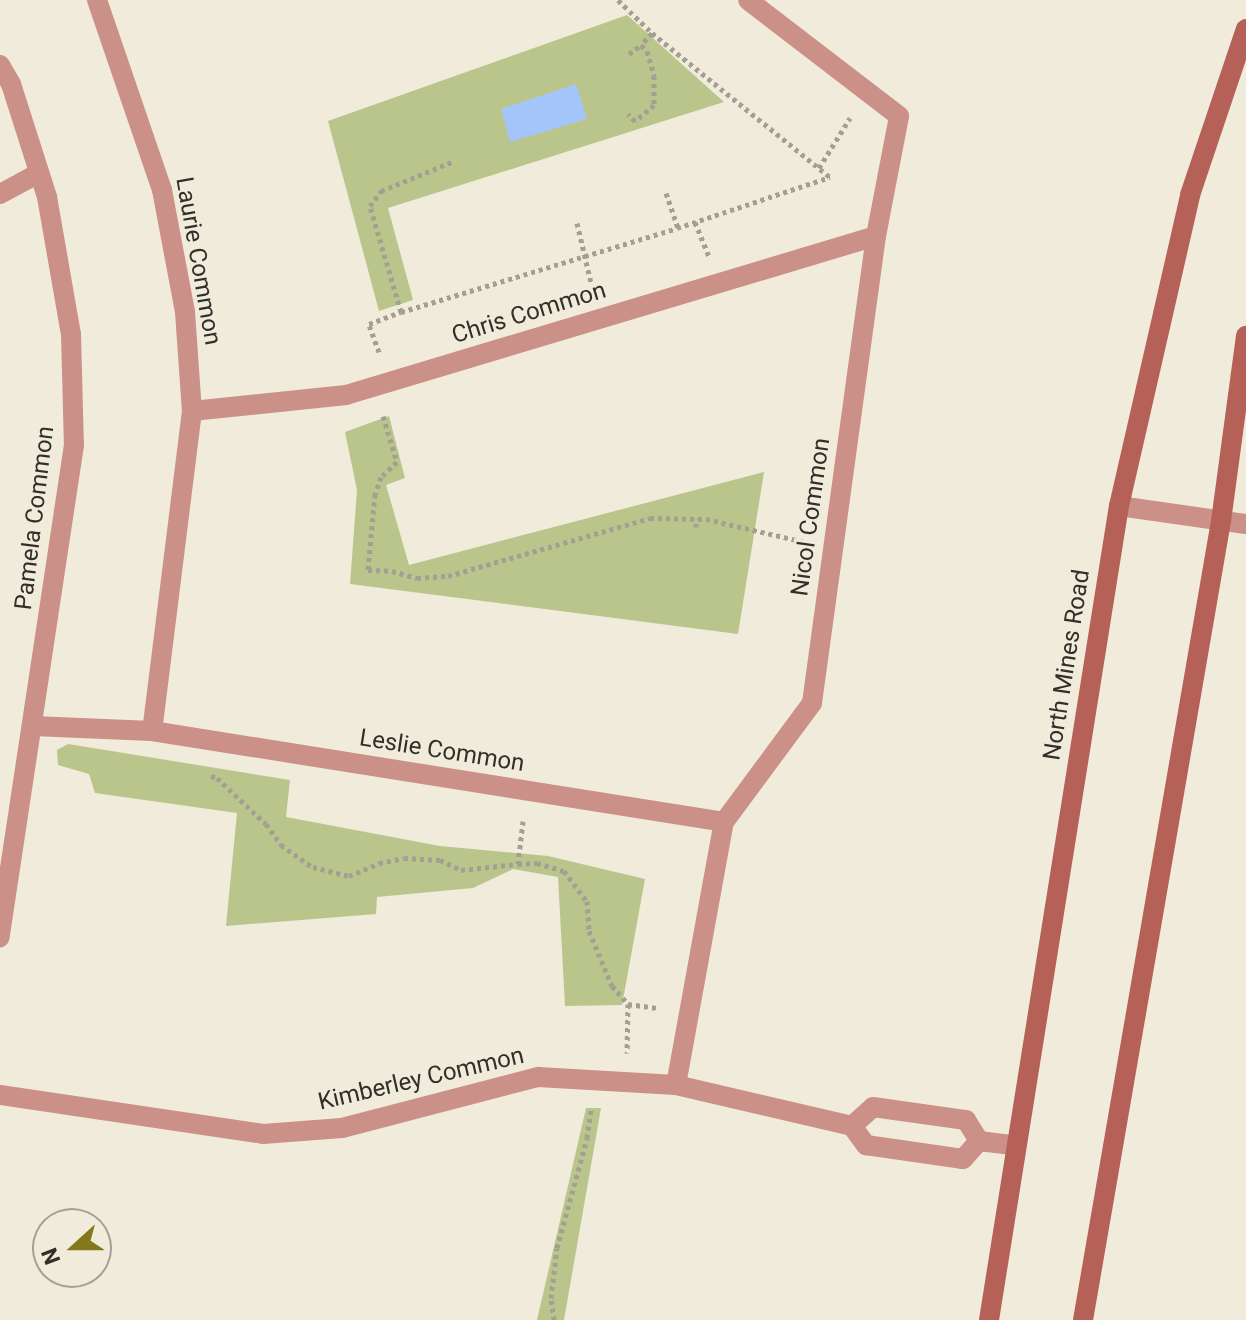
<!DOCTYPE html>
<style>
body{margin:0}
#map{position:relative;width:1246px;height:1320px;overflow:hidden;background:#f0ebdb;font-family:Roboto,sans-serif}
div>[style]{position:absolute}
.green>*{inset:0;background:#bac58b}
.water>*{inset:0;background:#a4c5fa}
.path>*{height:5px;margin-top:-2.5px;transform-origin:0;background:repeating-linear-gradient(90deg,#a39f93 0 4px,transparent 0 8px)}
.service>*{height:20px;margin:-10px;padding:0 10px;transform-origin:10px;border-radius:10px;background:#cb9088}
.minor>*{height:20px;margin:-10px;padding:0 10px;transform-origin:10px;border-radius:10px;background:#cb9088}
.secondary>*{height:20px;margin:-10px;padding:0 10px;transform-origin:10px;border-radius:10px;background:#b66157}
span{translate:-50% -50%;white-space:nowrap;text-align:center;line-height:1.15;-webkit-text-stroke:6px #f0ebdb;paint-order:stroke}
.street-label{font-size:24px;color:#312f29}
.north{position:absolute;left:32px;top:1208px;width:80px;height:80px;box-sizing:border-box;background:#f0ebdb;border:2px solid #a4a094;border-radius:50%;rotate:249deg;font-size:22px;font-weight:700;line-height:32px;text-align:center;color:#312f29}
.north::after{content:'';display:block;margin:auto;width:28px;height:36px;background:#84781c;clip-path:polygon(50% 0,100% 100%,50% 72%,0 100%)}
</style>
<div id="map">
<div class="green">
<i style="clip-path:polygon(627px 15px,724px 102px,388px 208px,413px 300px,379px 311px,328px 121px)"></i>
<i style="clip-path:polygon(389px 416px,405px 478px,386px 485px,409px 565px,764px 472px,738px 634px,350px 584px,357px 490px,345px 432px)"></i>
<i style="clip-path:polygon(68px 744px,290px 780px,286px 817px,440px 846px,548px 856px,645px 879px,622px 1005px,565px 1006px,558px 877px,513px 869px,473px 888px,377px 897px,376px 914px,226px 926px,237px 813px,95px 793px,89px 774px,58px 765px,57px 750px)"></i>
<i style="clip-path:polygon(586px 1108px,601px 1108px,564px 1320px,537px 1320px)"></i>
</div>
<div class="water">
<i style="clip-path:polygon(576px 84px,587px 119px,510px 142px,501px 109px)"></i>
</div>
<div class="path">
<i style="left:618px;top:0;width:47px;rotate:44.1deg"></i>
<i style="left:652px;top:33px;width:16px;rotate:133deg"></i>
<i style="left:641px;top:45px;width:8px;rotate:45deg"></i>
<i style="left:647px;top:51px;width:26px;rotate:74deg"></i>
<i style="left:654px;top:76px;width:29px;rotate:90deg"></i>
<i style="left:654px;top:105px;width:25px;rotate:140deg"></i>
<i style="left:635px;top:121px;width:10px;rotate:-135deg"></i>
<i style="left:652px;top:33px;width:229px;rotate:39deg"></i>
<i style="left:629px;top:54px;width:15px;rotate:-37deg"></i>
<i style="left:819px;top:168px;width:59px;rotate:-58.2deg"></i>
<i style="left:666px;top:193px;width:37px;rotate:71deg"></i>
<i style="left:695px;top:222px;width:37px;rotate:68deg"></i>
<i style="left:577px;top:223px;width:70px;rotate:76.8deg"></i>
<i style="left:401px;top:312px;width:288px;rotate:-16.9deg"></i>
<i style="left:677px;top:228px;width:161px;rotate:-18.4deg"></i>
<i style="left:379px;top:352px;width:30px;rotate:-110deg"></i>
<i style="left:369px;top:324px;width:34px;rotate:-21deg"></i>
<i style="left:401px;top:312px;width:110px;rotate:-106.3deg"></i>
<i style="left:370px;top:206px;width:19px;rotate:-54deg"></i>
<i style="left:381px;top:191px;width:79px;rotate:-22.3deg"></i>
<i style="left:383px;top:416px;width:48px;rotate:73.1deg"></i>
<i style="left:397px;top:462px;width:22px;rotate:137deg"></i>
<i style="left:381px;top:477px;width:18px;rotate:109deg"></i>
<i style="left:375px;top:494px;width:76px;rotate:95.3deg"></i>
<i style="left:368px;top:570px;width:24px;rotate:2deg"></i>
<i style="left:392px;top:571px;width:26px;rotate:16deg"></i>
<i style="left:417px;top:578px;width:31px;rotate:-4deg"></i>
<i style="left:448px;top:576px;width:210px;rotate:-16deg"></i>
<i style="left:650px;top:518px;width:56px;rotate:1deg"></i>
<i style="left:706px;top:519px;width:102px;rotate:13.1deg"></i>
<i style="left:696px;top:527px;width:8px;rotate:-90deg"></i>
<i style="left:211px;top:776px;width:6px;rotate:18deg"></i>
<i style="left:217px;top:778px;width:67px;rotate:43.2deg"></i>
<i style="left:266px;top:824px;width:26px;rotate:54deg"></i>
<i style="left:281px;top:845px;width:39px;rotate:35deg"></i>
<i style="left:313px;top:867px;width:37px;rotate:14deg"></i>
<i style="left:349px;top:876px;width:33px;rotate:-23deg"></i>
<i style="left:379px;top:863px;width:25px;rotate:-11deg"></i>
<i style="left:404px;top:858px;width:36px;rotate:3deg"></i>
<i style="left:440px;top:860px;width:23px;rotate:25deg"></i>
<i style="left:461px;top:870px;width:57px;rotate:-6deg"></i>
<i style="left:523px;top:821px;width:43px;rotate:96.6deg"></i>
<i style="left:518px;top:864px;width:19px;rotate:-3deg"></i>
<i style="left:537px;top:863px;width:28px;rotate:17deg"></i>
<i style="left:564px;top:871px;width:38px;rotate:53deg"></i>
<i style="left:587px;top:901px;width:30px;rotate:86deg"></i>
<i style="left:589px;top:931px;width:60px;rotate:67.3deg"></i>
<i style="left:612px;top:986px;width:24px;rotate:48deg"></i>
<i style="left:628px;top:1004px;width:49px;rotate:91.2deg"></i>
<i style="left:628px;top:1004px;width:29px;rotate:8deg"></i>
<i style="left:554px;top:1320px;width:22px;rotate:-98deg"></i>
<i style="left:551px;top:1298px;width:50px;rotate:-83.2deg"></i>
<i style="left:557px;top:1248px;width:114px;rotate:-74.7deg"></i>
<i style="left:587px;top:1138px;width:29px;rotate:-82deg"></i>
</div>
<div class="service">
<i style="left:0;top:194px;width:44px;rotate:-28.3deg"></i>
</div>
<div class="minor">
<i style="left:97px;top:0;width:201px;rotate:71.1deg"></i>
<i style="left:162px;top:190px;width:124px;rotate:79.3deg"></i>
<i style="left:185px;top:312px;width:99px;rotate:86deg"></i>
<i style="left:192px;top:411px;width:322px;rotate:97.1deg"></i>
<i style="left:0;top:65px;width:22px;rotate:60deg"></i>
<i style="left:11px;top:84px;width:119px;rotate:72.3deg"></i>
<i style="left:47px;top:197px;width:139px;rotate:80.1deg"></i>
<i style="left:71px;top:334px;width:111px;rotate:88.5deg"></i>
<i style="left:74px;top:445px;width:498px;rotate:98.6deg"></i>
<i style="left:192px;top:411px;width:155px;rotate:-5.9deg"></i>
<i style="left:346px;top:395px;width:553px;rotate:-16.7deg"></i>
<i style="left:1119px;top:506px;width:128px;rotate:8.1deg"></i>
<i style="left:33px;top:726px;width:119px;rotate:2.4deg"></i>
<i style="left:152px;top:731px;width:579px;rotate:9.04deg"></i>
<i style="left:676px;top:1085px;width:267px;rotate:-79.7deg"></i>
<i style="left:724px;top:822px;width:148px;rotate:-53.5deg"></i>
<i style="left:812px;top:703px;width:471px;rotate:-82.2deg"></i>
<i style="left:876px;top:236px;width:122px;rotate:-79.1deg"></i>
<i style="left:899px;top:116px;width:190px;rotate:-142.5deg"></i>
<i style="left:0;top:1095px;width:266px;rotate:8.4deg"></i>
<i style="left:263px;top:1134px;width:79px;rotate:-4.3deg"></i>
<i style="left:342px;top:1128px;width:203px;rotate:-14.6deg"></i>
<i style="left:538px;top:1077px;width:138px;rotate:3.3deg"></i>
<i style="left:676px;top:1085px;width:181px;rotate:13.1deg"></i>
<i style="left:852px;top:1126px;width:24px;rotate:54deg"></i>
<i style="left:866px;top:1145px;width:98px;rotate:8.2deg"></i>
<i style="left:963px;top:1159px;width:24px;rotate:-48deg"></i>
<i style="left:852px;top:1126px;width:28px;rotate:-42deg"></i>
<i style="left:873px;top:1107px;width:94px;rotate:8deg"></i>
<i style="left:966px;top:1120px;width:25px;rotate:58deg"></i>
<i style="left:979px;top:1141px;width:38px;rotate:7deg"></i>
</div>
<div class="secondary">
<i style="left:989px;top:1320px;width:824px;rotate:-80.93deg"></i>
<i style="left:1119px;top:506px;width:319px;rotate:-77.1deg"></i>
<i style="left:1190px;top:195px;width:175px;rotate:-71.4deg"></i>
<i style="left:1083px;top:1320px;width:811px;rotate:-80.2deg"></i>
<i style="left:1221px;top:521px;width:187px;rotate:-82.3deg"></i>
</div>
<div class="street-label">
<span style="left:198px;top:261px;rotate:80deg">Laurie Common</span>
<span style="left:529px;top:313px;rotate:-17deg">Chris Common</span>
<span style="left:811px;top:517px;rotate:-82deg">Nicol Common</span>
<span style="left:35px;top:518px;rotate:-83deg">Pamela Common</span>
<span style="left:1067px;top:665px;rotate:-81deg">North Mines Road</span>
<span style="left:442px;top:751px;rotate:9deg">Leslie Common</span>
<span style="left:421px;top:1079px;rotate:-13deg">Kimberley Common</span>
</div>
<div class="north">N</div>
</div>
